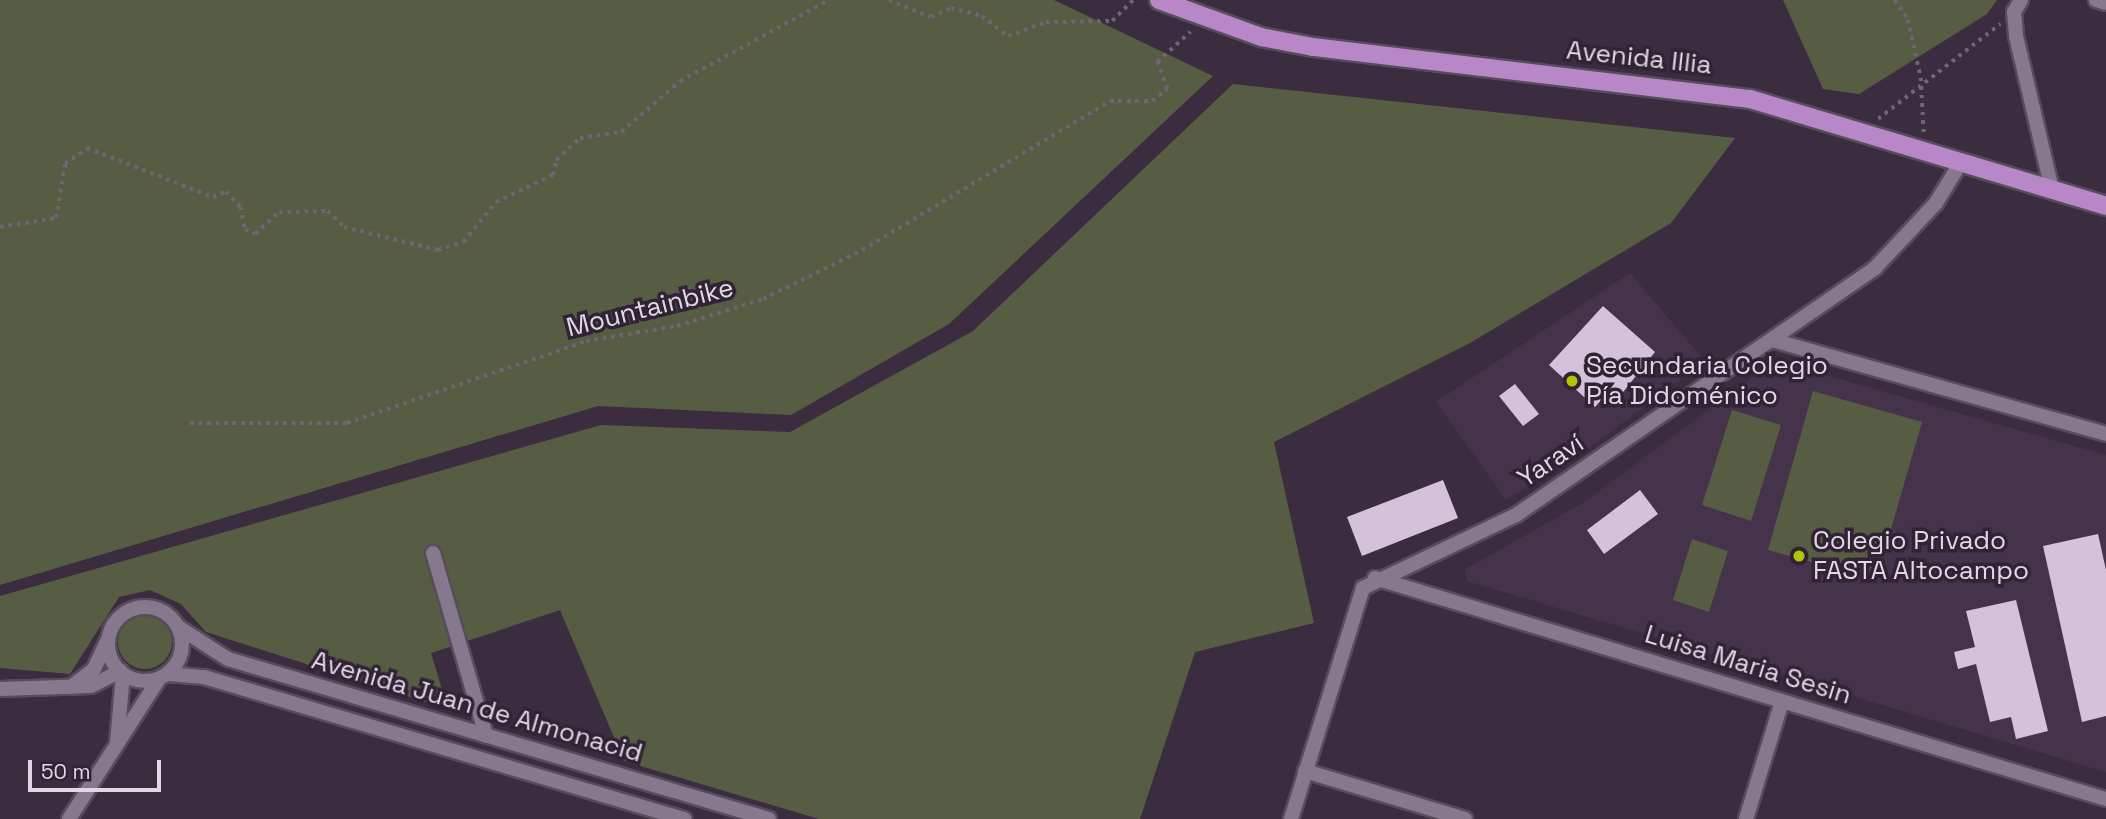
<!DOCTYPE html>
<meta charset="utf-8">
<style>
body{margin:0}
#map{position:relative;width:2106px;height:819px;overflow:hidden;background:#3b2d3f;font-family:"Space Grotesk",sans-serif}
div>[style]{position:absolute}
.built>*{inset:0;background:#45334b}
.green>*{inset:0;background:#575d43}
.round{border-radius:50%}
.building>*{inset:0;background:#d4c2da}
.path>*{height:3.5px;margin-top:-1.75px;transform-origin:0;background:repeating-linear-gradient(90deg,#716474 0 3.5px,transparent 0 8.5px)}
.roads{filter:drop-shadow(2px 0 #574c5b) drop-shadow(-2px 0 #574c5b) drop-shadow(0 2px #574c5b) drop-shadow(0 -2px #574c5b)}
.minor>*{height:14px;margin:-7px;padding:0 7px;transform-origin:7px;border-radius:7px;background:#88788d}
.minor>.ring{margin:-7px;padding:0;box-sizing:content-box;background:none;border:14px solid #88788d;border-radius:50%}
.tertiary>*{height:14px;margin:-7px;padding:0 7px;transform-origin:7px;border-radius:7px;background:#88788d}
.primary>*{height:18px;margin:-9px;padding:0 9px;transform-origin:9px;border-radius:9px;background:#b887c8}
.dots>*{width:19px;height:19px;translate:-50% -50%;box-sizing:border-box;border:4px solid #312335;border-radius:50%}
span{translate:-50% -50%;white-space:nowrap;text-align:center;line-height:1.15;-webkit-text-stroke:7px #312335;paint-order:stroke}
.street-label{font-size:26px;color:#e1d8e4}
.poi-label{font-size:26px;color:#e1d8e4}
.left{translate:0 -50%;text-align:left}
.scale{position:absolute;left:28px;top:760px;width:133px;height:32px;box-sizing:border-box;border:4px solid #e1d8e4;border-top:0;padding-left:9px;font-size:21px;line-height:24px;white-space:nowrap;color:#e1d8e4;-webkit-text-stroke:5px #312335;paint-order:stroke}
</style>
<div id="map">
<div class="built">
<i style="clip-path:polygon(1630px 273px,1705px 361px,1581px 454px,1506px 500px,1436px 402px)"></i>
<i style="clip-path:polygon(1788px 364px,2106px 455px,2106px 772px,1467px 581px,1465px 569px,1583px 503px,1768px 366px)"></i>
</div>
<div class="green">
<i style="clip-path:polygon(0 0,1054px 0,1213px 76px,949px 324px,791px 415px,598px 406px,0 585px)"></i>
<i style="clip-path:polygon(1783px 0,1997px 0,1987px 14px,1859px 94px,1823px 89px)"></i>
<i style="clip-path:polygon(1233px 84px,1735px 138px,1671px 223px,1470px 343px,1274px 442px,1314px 623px,1195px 652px,1140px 819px,819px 819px,624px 761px,560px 610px,431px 653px,448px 709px,206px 632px,181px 604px,150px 590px,119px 597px,70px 674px,0 668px,0 596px,601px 425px,790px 432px,973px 331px)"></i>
<i style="clip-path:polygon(1813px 391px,1922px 422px,1876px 581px,1768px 550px)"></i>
<i style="clip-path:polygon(1732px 410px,1781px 425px,1751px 521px,1702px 505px)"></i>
<i style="clip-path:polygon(1692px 539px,1728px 551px,1709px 612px,1673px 600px)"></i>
<i class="round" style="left:118px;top:615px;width:54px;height:54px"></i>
</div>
<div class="building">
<i style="clip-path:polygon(1603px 306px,1655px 352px,1612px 406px,1603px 398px,1595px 407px,1549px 365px)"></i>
<i style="clip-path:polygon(1515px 384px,1539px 414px,1523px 426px,1499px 396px)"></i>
<i style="clip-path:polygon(1443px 480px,1458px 518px,1362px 556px,1347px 517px)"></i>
<i style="clip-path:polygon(1640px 490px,1658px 514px,1604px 554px,1587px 530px)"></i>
<i style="clip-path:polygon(2098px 534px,2106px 570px,2106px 716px,2082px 722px,2043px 546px)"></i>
<i style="clip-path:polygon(2016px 600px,2048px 731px,2016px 739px,2011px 717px,1990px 722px,1976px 664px,1958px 669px,1954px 652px,1975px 647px,1966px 611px)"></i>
</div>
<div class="path">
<i style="left:889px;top:0;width:45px;rotate:22deg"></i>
<i style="left:931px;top:17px;width:22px;rotate:-24deg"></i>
<i style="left:951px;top:8px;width:32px;rotate:14deg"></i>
<i style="left:982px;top:16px;width:33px;rotate:38deg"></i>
<i style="left:1008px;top:36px;width:40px;rotate:-20.2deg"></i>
<i style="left:1046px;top:22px;width:66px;rotate:-0.9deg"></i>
<i style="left:1112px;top:21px;width:30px;rotate:-45deg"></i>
<i style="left:1895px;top:0;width:24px;rotate:57deg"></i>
<i style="left:1908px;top:20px;width:59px;rotate:77.4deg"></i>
<i style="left:1921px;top:78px;width:57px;rotate:87deg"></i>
<i style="left:1878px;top:119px;width:155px;rotate:-37.9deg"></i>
<i style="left:0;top:227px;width:57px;rotate:-9.1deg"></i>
<i style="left:56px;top:218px;width:55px;rotate:-80.5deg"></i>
<i style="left:65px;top:164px;width:27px;rotate:-36deg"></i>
<i style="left:87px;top:148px;width:135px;rotate:21.3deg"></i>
<i style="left:213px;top:197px;width:14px;rotate:-21deg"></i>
<i style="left:226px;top:192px;width:21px;rotate:45deg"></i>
<i style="left:241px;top:207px;width:22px;rotate:80deg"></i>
<i style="left:245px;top:229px;width:11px;rotate:27deg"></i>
<i style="left:255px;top:234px;width:33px;rotate:-43deg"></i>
<i style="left:279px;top:212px;width:49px;rotate:-1.2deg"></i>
<i style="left:328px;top:211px;width:23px;rotate:45deg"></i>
<i style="left:344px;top:227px;width:97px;rotate:13.7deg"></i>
<i style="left:438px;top:250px;width:26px;rotate:-18deg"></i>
<i style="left:463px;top:242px;width:52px;rotate:-50.5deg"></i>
<i style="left:496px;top:202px;width:63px;rotate:-25.3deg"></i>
<i style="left:553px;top:175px;width:15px;rotate:-79deg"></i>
<i style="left:556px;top:160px;width:33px;rotate:-43deg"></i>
<i style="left:580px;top:138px;width:41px;rotate:-8.3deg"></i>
<i style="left:621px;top:132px;width:78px;rotate:-40.8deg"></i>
<i style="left:680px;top:81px;width:170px;rotate:-28.5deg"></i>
<i style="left:190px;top:423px;width:157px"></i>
<i style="left:347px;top:423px;width:253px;rotate:-18.9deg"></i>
<i style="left:586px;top:341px;width:92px;rotate:-9.4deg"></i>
<i style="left:677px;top:326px;width:90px;rotate:-17.4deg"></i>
<i style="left:763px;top:299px;width:110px;rotate:-26.3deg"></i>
<i style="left:862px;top:250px;width:289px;rotate:-31deg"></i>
<i style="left:1110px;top:101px;width:42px"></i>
<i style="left:1152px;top:101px;width:19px;rotate:-39deg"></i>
<i style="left:1167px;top:89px;width:29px;rotate:-110deg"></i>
<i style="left:1157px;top:62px;width:45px;rotate:-42.3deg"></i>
</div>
<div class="roads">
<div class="minor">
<i style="left:2021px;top:0;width:14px;rotate:120deg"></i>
<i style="left:2014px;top:12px;width:24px;rotate:85deg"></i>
<i style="left:2016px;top:36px;width:157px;rotate:76.8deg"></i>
<i style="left:2096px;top:0;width:10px;rotate:17deg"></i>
<i style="left:1772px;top:340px;width:347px;rotate:15.7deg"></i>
<i style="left:433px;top:553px;width:190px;rotate:73.8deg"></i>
<i style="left:1375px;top:578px;width:764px;rotate:16.82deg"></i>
<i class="ring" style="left:108px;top:607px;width:60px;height:60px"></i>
<i style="left:71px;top:687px;width:29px;rotate:-38deg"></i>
<i style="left:94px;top:669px;width:31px;rotate:-65deg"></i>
<i style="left:0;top:689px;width:91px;rotate:-1.9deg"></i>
<i style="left:91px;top:686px;width:33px;rotate:-27deg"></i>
<i style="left:117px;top:743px;width:68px;rotate:-85deg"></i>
<i style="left:1305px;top:771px;width:167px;rotate:16.7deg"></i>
<i style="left:69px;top:819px;width:166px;rotate:-57.3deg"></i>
<i style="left:1291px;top:819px;width:242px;rotate:-72.7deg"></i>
<i style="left:1363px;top:588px;width:170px;rotate:-25.5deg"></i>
<i style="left:1516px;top:515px;width:436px;rotate:-34.5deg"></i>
<i style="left:1875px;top:268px;width:89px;rotate:-46.8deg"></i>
<i style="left:1936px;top:203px;width:48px;rotate:-58.6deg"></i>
<i style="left:1746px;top:819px;width:123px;rotate:-73deg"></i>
</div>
<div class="tertiary">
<i style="left:178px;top:627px;width:59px;rotate:32.6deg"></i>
<i style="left:228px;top:659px;width:564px;rotate:16.48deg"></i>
<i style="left:168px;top:674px;width:36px;rotate:5deg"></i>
<i style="left:204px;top:677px;width:501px;rotate:16.48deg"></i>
</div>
<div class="primary">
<i style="left:1159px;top:0;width:109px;rotate:19.9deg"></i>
<i style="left:1261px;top:37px;width:53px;rotate:10.9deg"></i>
<i style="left:1313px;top:47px;width:440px;rotate:6.8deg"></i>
<i style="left:1750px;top:99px;width:372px;rotate:16.7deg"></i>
</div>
</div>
<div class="dots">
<i style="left:1572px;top:381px;background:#afc506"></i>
<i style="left:1799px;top:556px;background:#afc506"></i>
</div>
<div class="street-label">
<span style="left:1639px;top:58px;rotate:6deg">Avenida Illia</span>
<span style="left:650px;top:308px;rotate:-14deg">Mountainbike</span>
<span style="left:1551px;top:461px;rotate:-34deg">Yaraví</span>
<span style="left:1748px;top:665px;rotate:17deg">Luisa Maria Sesin</span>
<span style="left:477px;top:707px;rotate:16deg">Avenida Juan de Almonacid</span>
</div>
<div class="poi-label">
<span class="left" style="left:1586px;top:381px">Secundaria Colegio<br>Pía Didoménico</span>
<span class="left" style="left:1813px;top:556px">Colegio Privado<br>FASTA Altocampo</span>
</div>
<div class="scale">50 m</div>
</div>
